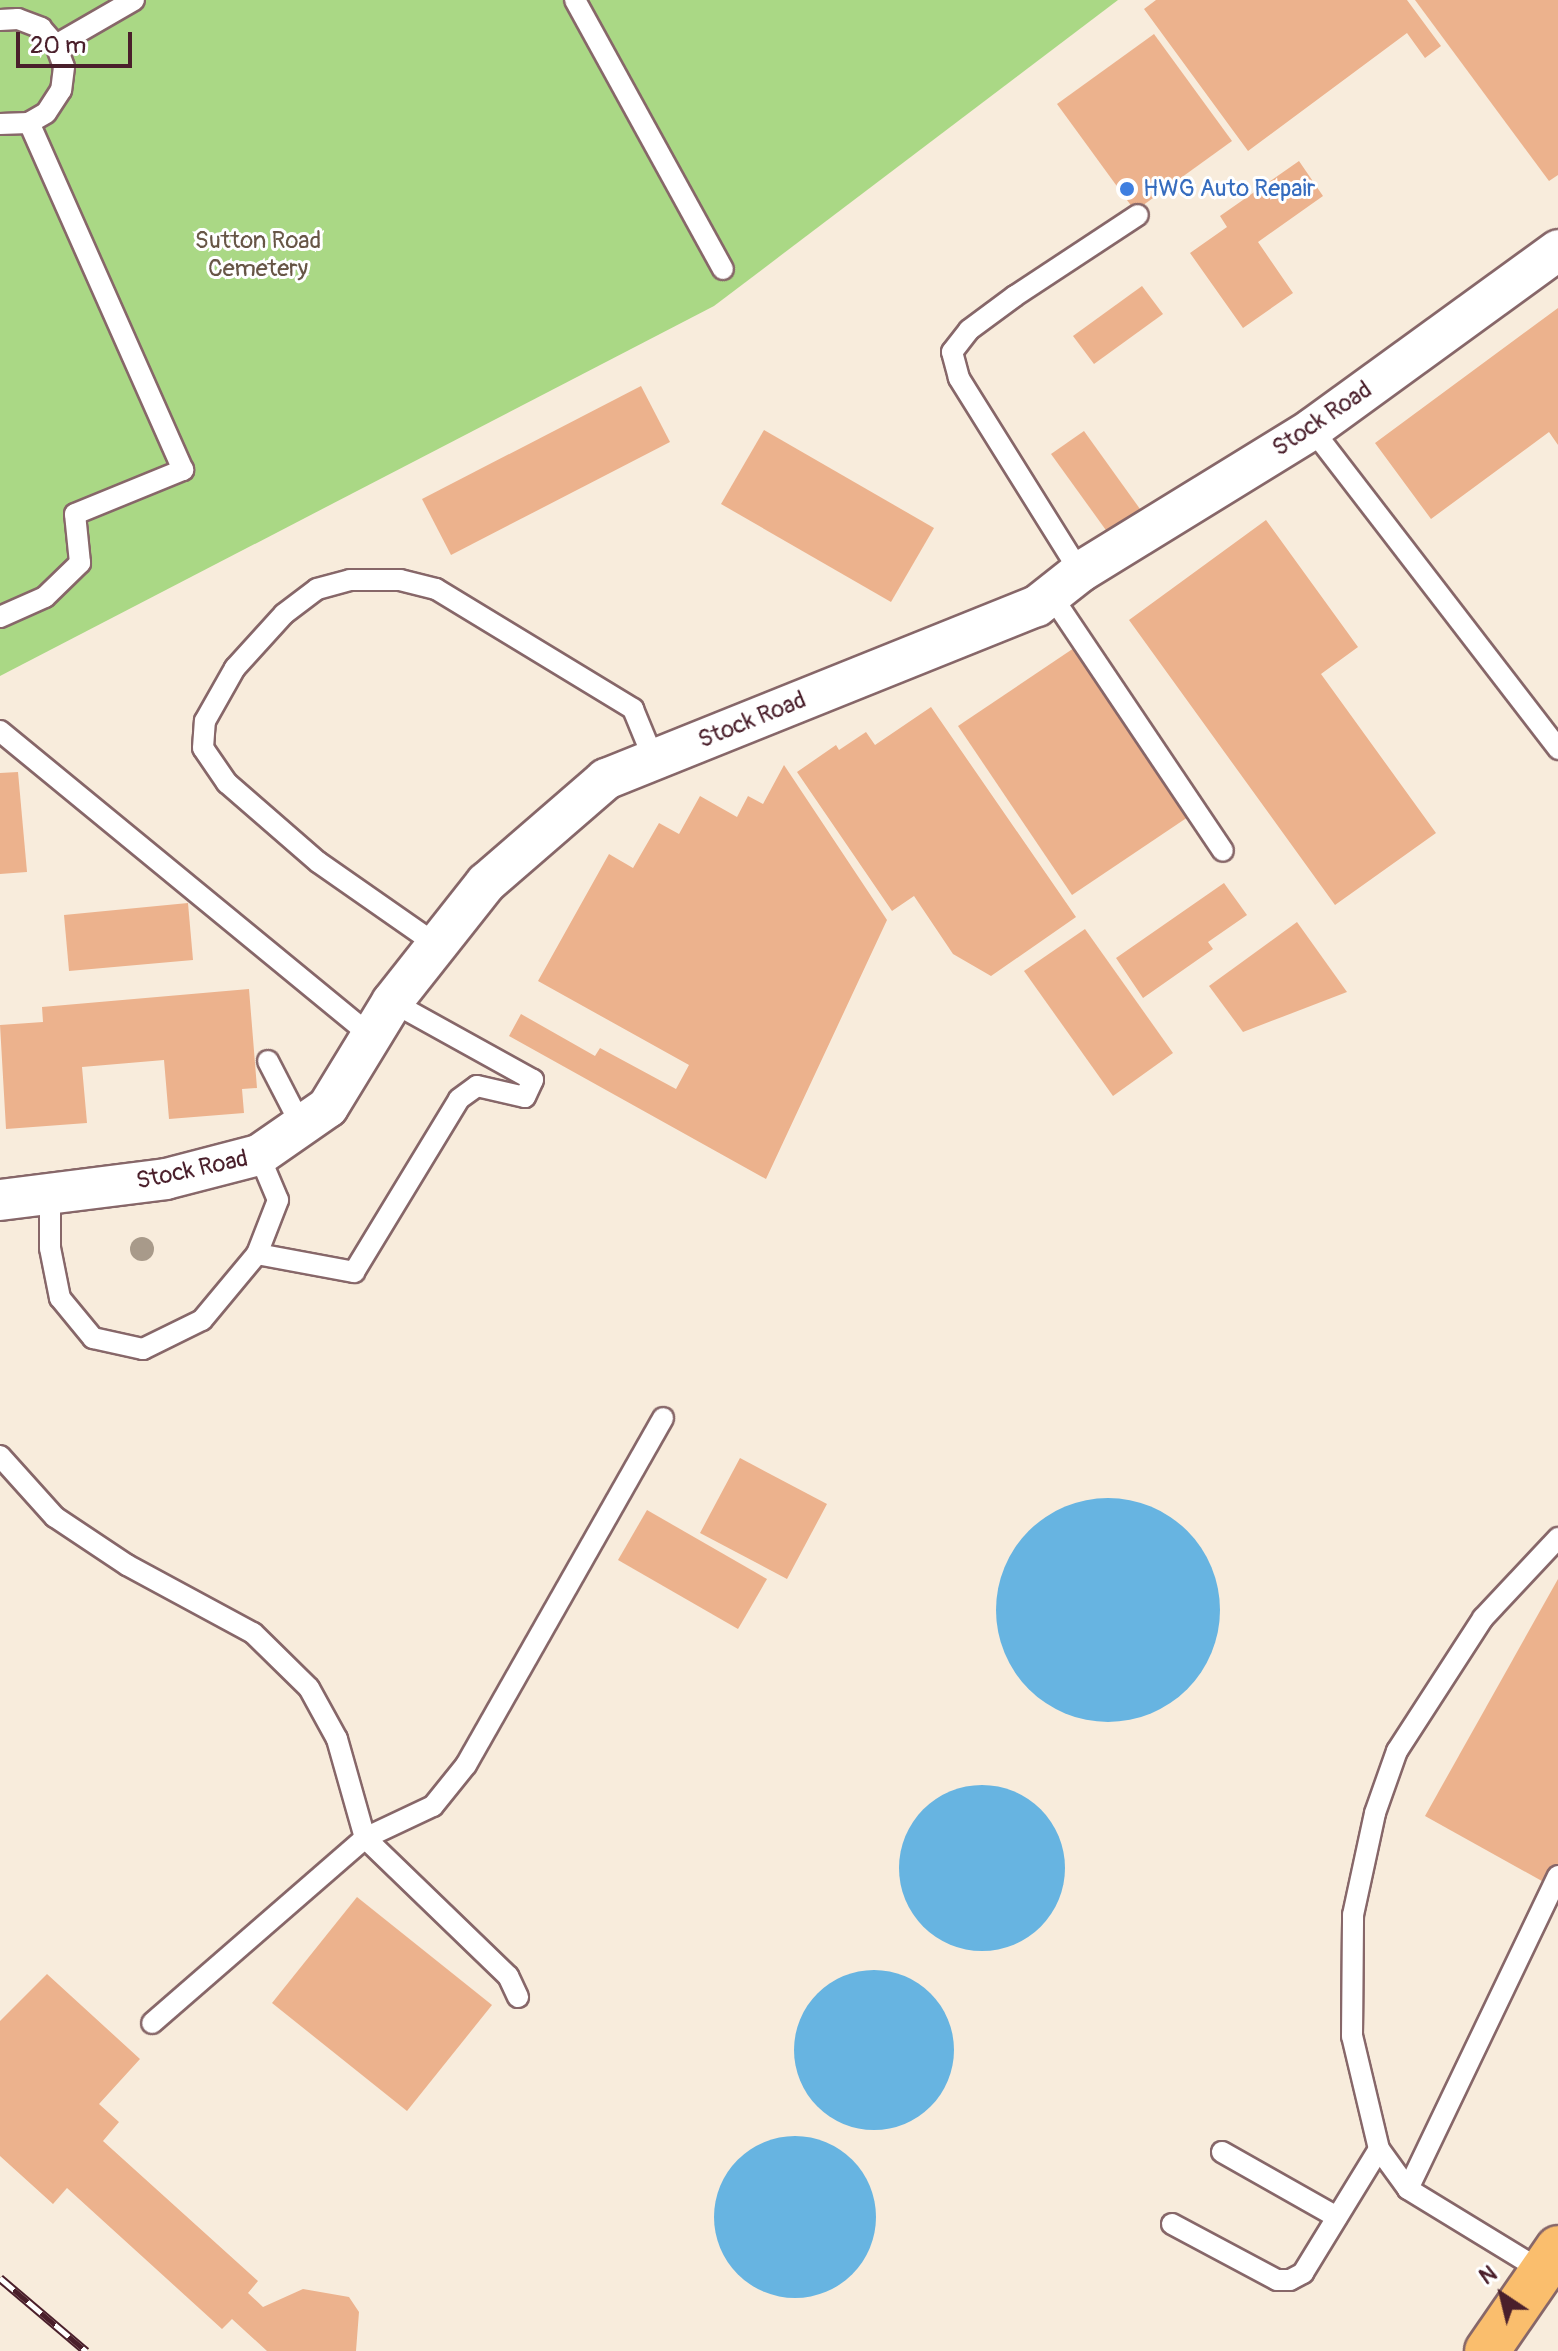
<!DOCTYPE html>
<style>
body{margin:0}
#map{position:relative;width:1558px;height:2351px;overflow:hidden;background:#f8ecdc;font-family:Pangolin,sans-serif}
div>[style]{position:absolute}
.green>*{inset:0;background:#aad885}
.water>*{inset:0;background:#67b4e1}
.round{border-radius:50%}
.building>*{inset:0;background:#ecb28d}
.roads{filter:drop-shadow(2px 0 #876769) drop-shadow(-2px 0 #876769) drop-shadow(0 2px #876769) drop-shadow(0 -2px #876769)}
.lane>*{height:20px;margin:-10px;padding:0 10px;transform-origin:10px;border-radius:10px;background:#fff}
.street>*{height:40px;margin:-20px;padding:0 20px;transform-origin:20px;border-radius:20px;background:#fff}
.primary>*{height:44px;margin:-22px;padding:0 22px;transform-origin:22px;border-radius:22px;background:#fabe6d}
.rail>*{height:9px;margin-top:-4.5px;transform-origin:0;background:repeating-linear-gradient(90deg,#fff 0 18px,#4a1f2b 0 36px);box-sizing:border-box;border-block:2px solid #4a1f2b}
.trees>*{width:24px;height:24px;margin:-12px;border-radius:50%;background:#a89a8a}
.dots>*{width:22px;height:22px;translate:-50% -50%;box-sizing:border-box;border:4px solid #fff;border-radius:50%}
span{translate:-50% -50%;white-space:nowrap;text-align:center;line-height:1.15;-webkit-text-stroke:6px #fff;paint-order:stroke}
.shop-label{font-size:24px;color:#366cbe}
.left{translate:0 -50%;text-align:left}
.park-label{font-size:24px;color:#675646}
.street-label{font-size:24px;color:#4a1f2b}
.north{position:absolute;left:1462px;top:2255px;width:80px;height:80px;-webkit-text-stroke:6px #fff;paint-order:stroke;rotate:325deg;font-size:22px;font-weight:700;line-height:32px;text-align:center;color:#4a1f2b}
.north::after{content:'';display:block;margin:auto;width:28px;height:36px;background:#4a1f2b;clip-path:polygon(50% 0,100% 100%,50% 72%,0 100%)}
.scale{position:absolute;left:16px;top:32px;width:116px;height:36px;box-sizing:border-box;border:4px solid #4a1f2b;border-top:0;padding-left:10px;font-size:24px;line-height:28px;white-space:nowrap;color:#4a1f2b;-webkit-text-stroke:6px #fff;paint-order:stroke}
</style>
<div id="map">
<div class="green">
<i style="clip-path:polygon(0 0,1118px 0,714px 306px,0 676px)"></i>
</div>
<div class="water">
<i class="round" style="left:996px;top:1498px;width:224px;height:224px"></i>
<i class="round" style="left:899px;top:1785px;width:166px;height:166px"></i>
<i class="round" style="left:794px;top:1970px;width:160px;height:160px"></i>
<i class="round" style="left:714px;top:2136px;width:162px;height:162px"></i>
</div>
<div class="building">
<i style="clip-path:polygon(1156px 0,1407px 0,1441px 46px,1425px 58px,1407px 33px,1248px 151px,1144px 9px)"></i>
<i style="clip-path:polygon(1415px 0,1558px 0,1558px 175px,1549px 181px)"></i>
<i style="clip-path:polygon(1154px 34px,1232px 141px,1135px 211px,1057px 104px)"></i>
<i style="clip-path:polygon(1299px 161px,1323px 196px,1258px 242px,1293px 293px,1243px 328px,1190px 253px,1227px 227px,1220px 216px)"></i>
<i style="clip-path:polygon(1142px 286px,1163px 314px,1094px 364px,1073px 336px)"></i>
<i style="clip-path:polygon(1558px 308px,1558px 445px,1549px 432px,1431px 519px,1375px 443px)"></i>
<i style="clip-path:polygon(641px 386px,670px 442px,451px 555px,422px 499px)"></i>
<i style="clip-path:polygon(764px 430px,934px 528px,891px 602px,721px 504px)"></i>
<i style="clip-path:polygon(1084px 431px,1140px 509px,1108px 533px,1051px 454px)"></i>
<i style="clip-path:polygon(1266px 520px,1358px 647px,1321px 674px,1436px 833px,1335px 905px,1129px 620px)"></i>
<i style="clip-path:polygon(1074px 648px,1188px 817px,1072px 895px,958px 726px)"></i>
<i style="clip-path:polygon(931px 707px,1076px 917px,991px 976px,953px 954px,914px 896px,892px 911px,797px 772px,836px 745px,839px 750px,866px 732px,875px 745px)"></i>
<i style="clip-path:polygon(784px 765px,887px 920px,766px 1179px,509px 1036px,521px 1014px,595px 1056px,600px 1048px,676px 1089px,689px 1065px,538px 981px,609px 854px,633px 868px,659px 823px,679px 834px,700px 796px,737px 817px,748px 796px,763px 804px)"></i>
<i style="clip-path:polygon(18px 772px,27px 872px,0 874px,0 773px)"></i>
<i style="clip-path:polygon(1224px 883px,1247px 915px,1208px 942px,1213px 949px,1143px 998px,1116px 958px)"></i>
<i style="clip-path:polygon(188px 903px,193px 960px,69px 971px,64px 915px)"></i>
<i style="clip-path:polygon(1297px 922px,1347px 992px,1243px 1032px,1209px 986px)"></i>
<i style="clip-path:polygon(1085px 929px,1173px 1053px,1113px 1096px,1024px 971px)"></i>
<i style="clip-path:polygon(249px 989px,257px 1088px,242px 1089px,244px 1113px,169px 1119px,164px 1060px,82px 1067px,87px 1123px,6px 1129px,0 1025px,43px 1022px,42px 1007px)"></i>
<i style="clip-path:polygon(740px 1458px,827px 1504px,787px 1579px,700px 1533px)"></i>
<i style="clip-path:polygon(647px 1510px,767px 1579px,738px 1629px,618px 1560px)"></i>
<i style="clip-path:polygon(1558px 1579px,1558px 1890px,1425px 1816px)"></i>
<i style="clip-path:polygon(357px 1897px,492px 2005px,407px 2111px,272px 2003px)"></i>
<i style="clip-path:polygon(47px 1974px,140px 2059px,99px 2104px,119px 2122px,103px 2141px,258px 2281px,248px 2293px,263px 2307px,303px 2289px,349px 2297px,359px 2312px,356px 2351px,267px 2351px,232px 2319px,222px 2329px,67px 2188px,53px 2204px,0 2156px,0 2021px)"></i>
</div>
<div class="roads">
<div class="lane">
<i style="left:575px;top:0;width:307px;rotate:61.2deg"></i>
<i style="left:0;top:20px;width:18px;rotate:-3deg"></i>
<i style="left:18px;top:19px;width:25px;rotate:21deg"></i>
<i style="left:41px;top:28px;width:23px;rotate:49deg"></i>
<i style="left:56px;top:45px;width:23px;rotate:70deg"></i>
<i style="left:64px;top:67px;width:23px;rotate:97deg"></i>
<i style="left:61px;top:90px;width:27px;rotate:123deg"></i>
<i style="left:46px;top:113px;width:20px;rotate:150deg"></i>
<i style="left:29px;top:123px;width:29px;rotate:178deg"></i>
<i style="left:56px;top:45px;width:90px;rotate:-30deg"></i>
<i style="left:1312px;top:429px;width:404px;rotate:52.4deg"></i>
<i style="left:1080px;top:572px;width:229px;rotate:-122deg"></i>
<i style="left:959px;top:378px;width:27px;rotate:-105deg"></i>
<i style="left:952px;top:352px;width:28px;rotate:-52deg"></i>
<i style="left:969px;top:330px;width:57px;rotate:-36.5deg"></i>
<i style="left:1015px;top:296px;width:147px;rotate:-33.4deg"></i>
<i style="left:1051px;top:595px;width:308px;rotate:56.1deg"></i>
<i style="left:0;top:617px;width:49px;rotate:-24deg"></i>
<i style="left:45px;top:597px;width:49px;rotate:-44.2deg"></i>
<i style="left:80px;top:563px;width:49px;rotate:-95.8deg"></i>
<i style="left:75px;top:514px;width:117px;rotate:-22.2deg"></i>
<i style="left:183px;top:470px;width:380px;rotate:-113.9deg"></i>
<i style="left:0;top:731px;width:480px;rotate:39.4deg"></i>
<i style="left:437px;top:945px;width:145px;rotate:-145.1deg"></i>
<i style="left:318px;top:862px;width:121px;rotate:-139deg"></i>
<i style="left:227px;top:783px;width:42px;rotate:-124.4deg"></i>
<i style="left:203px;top:748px;width:27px;rotate:-86deg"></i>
<i style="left:205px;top:721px;width:61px;rotate:-60.5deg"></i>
<i style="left:235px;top:668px;width:73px;rotate:-47.8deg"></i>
<i style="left:284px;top:614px;width:41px;rotate:-37.1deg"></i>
<i style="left:317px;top:589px;width:34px;rotate:-15deg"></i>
<i style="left:350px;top:580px;width:50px"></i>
<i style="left:400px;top:580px;width:37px;rotate:14deg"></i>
<i style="left:436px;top:589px;width:231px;rotate:31.3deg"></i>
<i style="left:633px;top:709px;width:55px;rotate:67.6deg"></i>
<i style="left:268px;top:1061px;width:72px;rotate:62.7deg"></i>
<i style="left:50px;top:1193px;width:55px;rotate:90deg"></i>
<i style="left:50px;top:1248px;width:51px;rotate:78.7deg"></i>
<i style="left:60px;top:1298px;width:52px;rotate:50.5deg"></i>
<i style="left:93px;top:1338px;width:51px;rotate:12.4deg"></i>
<i style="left:143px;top:1349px;width:66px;rotate:-26.2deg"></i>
<i style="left:202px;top:1320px;width:86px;rotate:-50.2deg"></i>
<i style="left:257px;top:1254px;width:58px;rotate:-68.7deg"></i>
<i style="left:278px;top:1200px;width:49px;rotate:-112.9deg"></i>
<i style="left:257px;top:1254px;width:99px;rotate:10.5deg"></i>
<i style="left:354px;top:1272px;width:202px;rotate:-58.7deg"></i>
<i style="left:459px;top:1099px;width:22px;rotate:-36deg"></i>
<i style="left:477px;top:1086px;width:49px;rotate:12.9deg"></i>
<i style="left:525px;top:1097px;width:19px;rotate:-65deg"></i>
<i style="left:533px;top:1080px;width:161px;rotate:-151deg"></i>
<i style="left:0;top:1456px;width:82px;rotate:48deg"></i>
<i style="left:55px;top:1517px;width:87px;rotate:33.7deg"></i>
<i style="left:127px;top:1565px;width:143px;rotate:28.4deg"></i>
<i style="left:253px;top:1633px;width:78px;rotate:44.5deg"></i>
<i style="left:309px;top:1688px;width:58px;rotate:61.2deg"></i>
<i style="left:337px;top:1739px;width:103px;rotate:74.2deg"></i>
<i style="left:365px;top:1838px;width:282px;rotate:139deg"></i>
<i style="left:518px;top:1997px;width:23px;rotate:-115deg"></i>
<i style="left:508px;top:1976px;width:199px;rotate:-136deg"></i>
<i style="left:365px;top:1838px;width:75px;rotate:-25.2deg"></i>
<i style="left:433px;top:1806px;width:53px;rotate:-51.2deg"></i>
<i style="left:466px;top:1765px;width:399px;rotate:-60.4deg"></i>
<i style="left:1222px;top:2152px;width:132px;rotate:29.5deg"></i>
<i style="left:1408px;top:2189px;width:347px;rotate:-64.4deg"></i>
<i style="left:1172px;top:2224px;width:119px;rotate:28.1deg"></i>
<i style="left:1277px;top:2280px;width:13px"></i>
<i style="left:1290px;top:2280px;width:15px;rotate:-28deg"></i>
<i style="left:1303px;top:2273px;width:145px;rotate:-58.5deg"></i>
<i style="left:1547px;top:2274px;width:163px;rotate:-148.6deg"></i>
<i style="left:1408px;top:2189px;width:49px;rotate:-125.9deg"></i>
<i style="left:1379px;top:2149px;width:116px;rotate:-103.4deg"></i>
<i style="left:1352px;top:2036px;width:121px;rotate:-89.5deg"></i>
<i style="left:1353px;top:1915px;width:104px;rotate:-77.8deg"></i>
<i style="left:1375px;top:1813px;width:66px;rotate:-70.5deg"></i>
<i style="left:1397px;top:1751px;width:158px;rotate:-57.1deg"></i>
<i style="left:1483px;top:1618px;width:110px;rotate:-46.8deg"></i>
</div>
<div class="street">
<i style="left:0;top:1200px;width:167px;rotate:-7.2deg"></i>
<i style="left:166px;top:1179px;width:96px;rotate:-14.5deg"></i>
<i style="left:259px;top:1155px;width:84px;rotate:-34.8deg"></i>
<i style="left:328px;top:1107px;width:123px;rotate:-58.6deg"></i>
<i style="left:392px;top:1002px;width:152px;rotate:-51.7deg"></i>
<i style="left:486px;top:883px;width:159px;rotate:-40.9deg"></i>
<i style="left:606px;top:779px;width:464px;rotate:-21.9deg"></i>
<i style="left:1037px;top:606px;width:55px;rotate:-38.3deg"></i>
<i style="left:1080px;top:572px;width:273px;rotate:-31.6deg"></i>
<i style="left:1312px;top:429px;width:304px;rotate:-36deg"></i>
</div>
<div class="primary">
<i style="left:1487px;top:2351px;width:125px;rotate:-55.4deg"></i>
</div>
</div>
<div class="rail">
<i style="left:0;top:2278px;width:113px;rotate:40.3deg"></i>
</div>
<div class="trees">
<i style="left:142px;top:1249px"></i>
</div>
<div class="dots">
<i style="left:1127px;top:189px;background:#3f7fe0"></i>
</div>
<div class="shop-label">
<span class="left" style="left:1143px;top:189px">HWG Auto Repair</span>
</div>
<div class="park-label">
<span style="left:258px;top:255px">Sutton Road<br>Cemetery</span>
</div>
<div class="street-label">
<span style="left:1322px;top:419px;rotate:-34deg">Stock Road</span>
<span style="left:752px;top:720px;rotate:-22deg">Stock Road</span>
<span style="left:192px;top:1170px;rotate:-12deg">Stock Road</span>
</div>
<div class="north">N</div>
<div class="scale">20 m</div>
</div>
